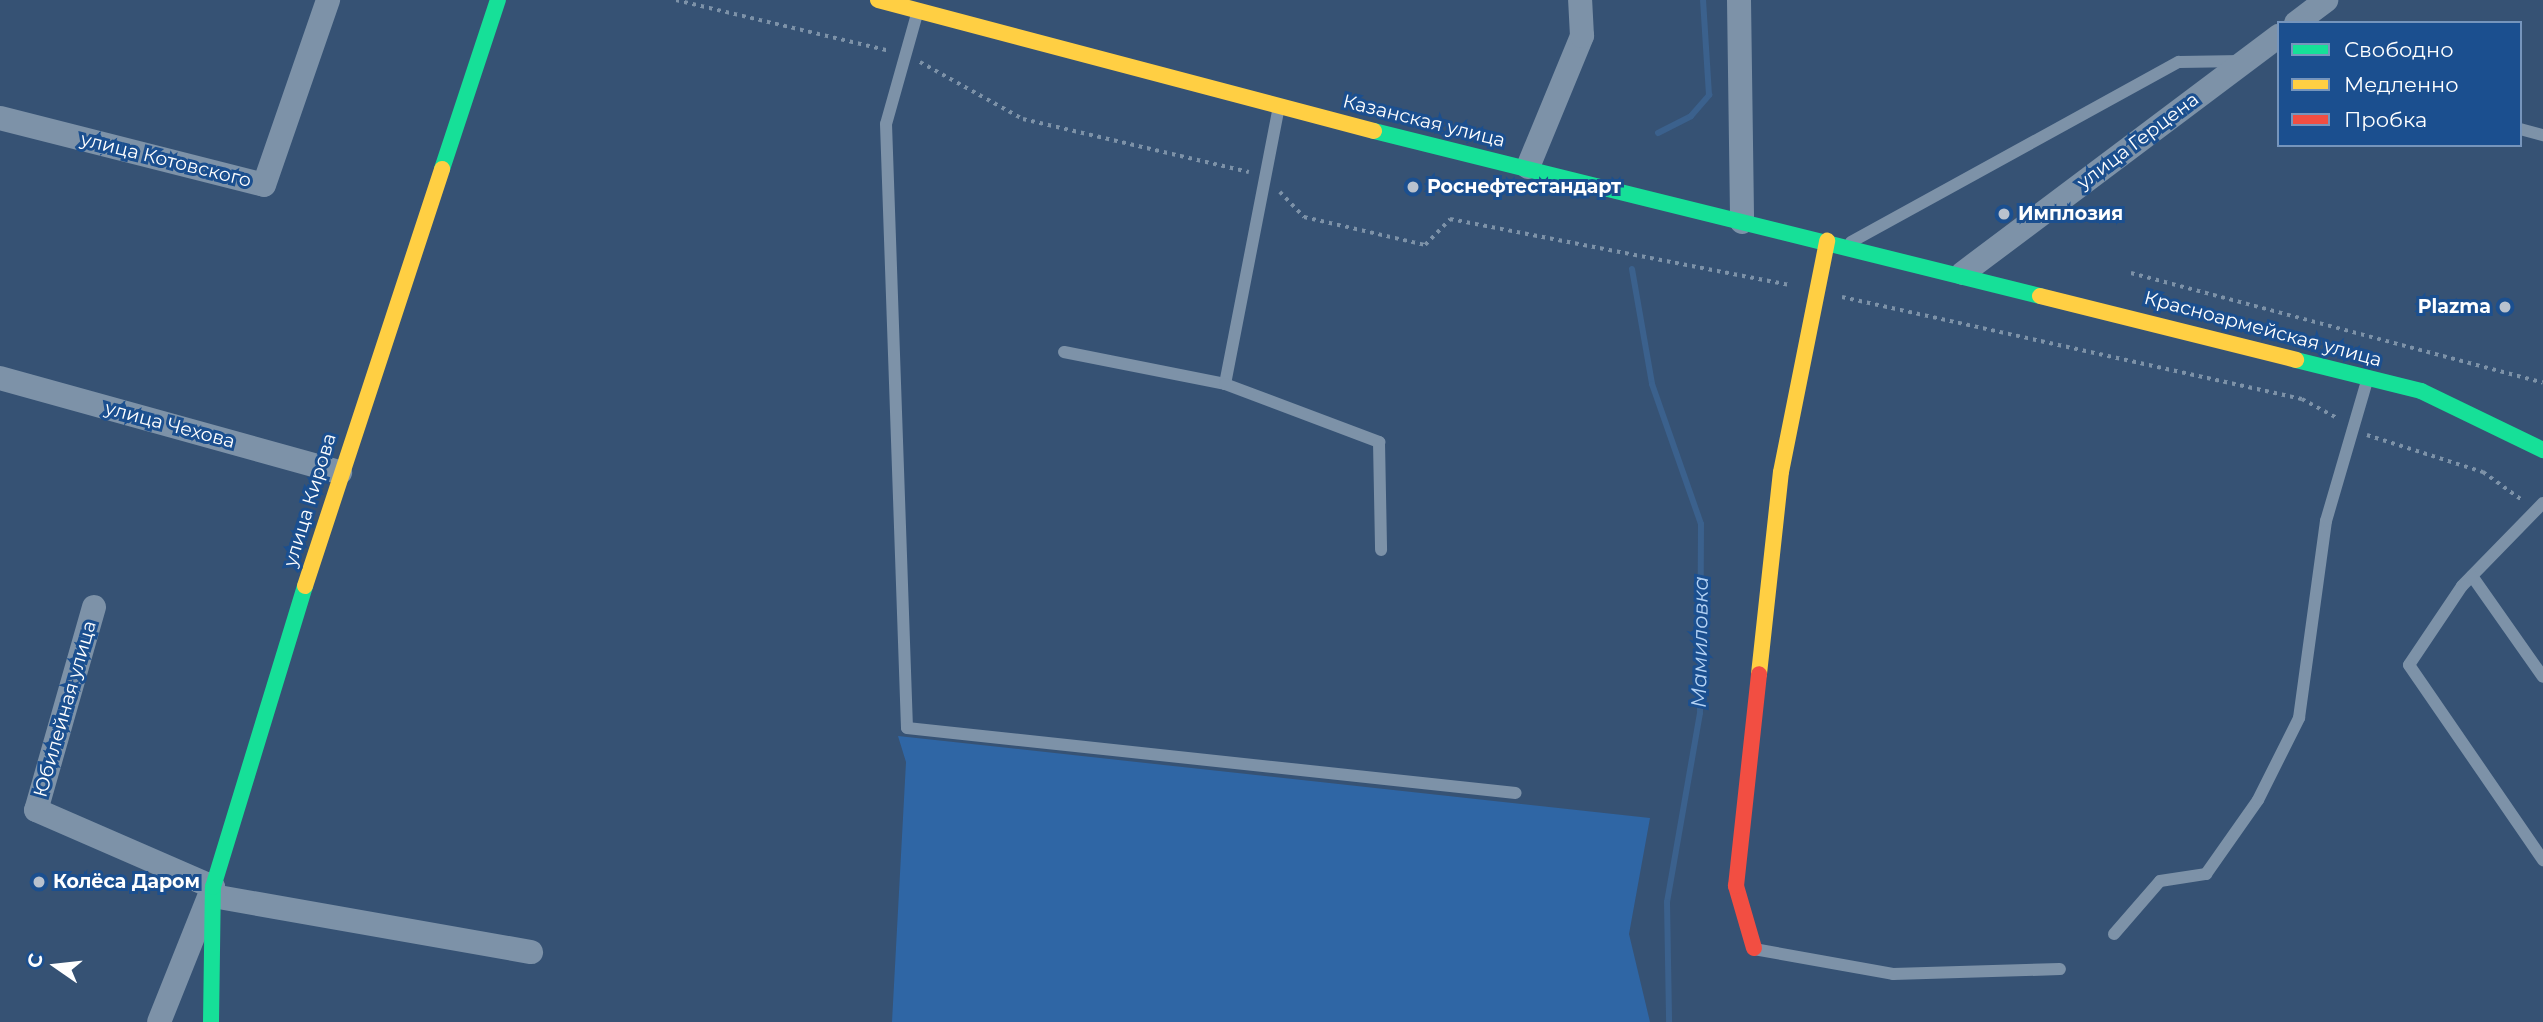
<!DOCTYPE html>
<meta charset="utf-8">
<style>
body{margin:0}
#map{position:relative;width:2543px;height:1022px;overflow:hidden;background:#365274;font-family:Montserrat,sans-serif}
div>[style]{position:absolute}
.green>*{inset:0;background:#2f66a5}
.stream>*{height:6px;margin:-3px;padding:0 3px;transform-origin:3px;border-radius:3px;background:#3b618d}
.path>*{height:3.5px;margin-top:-1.75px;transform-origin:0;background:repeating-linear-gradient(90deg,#7d92a8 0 3.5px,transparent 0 8.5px)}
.lane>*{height:12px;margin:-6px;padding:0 6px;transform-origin:6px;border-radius:6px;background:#7d92a8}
.street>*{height:24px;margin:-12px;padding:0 12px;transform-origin:12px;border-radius:12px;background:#7d92a8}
.fast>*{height:16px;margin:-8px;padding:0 8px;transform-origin:8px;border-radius:8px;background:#16e098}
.slow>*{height:16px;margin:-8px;padding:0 8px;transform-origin:8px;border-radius:8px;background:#ffcf43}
.jam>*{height:16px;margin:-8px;padding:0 8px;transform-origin:8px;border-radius:8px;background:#f24e42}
.dots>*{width:19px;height:19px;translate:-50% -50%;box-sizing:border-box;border:4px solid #1b4f8f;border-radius:50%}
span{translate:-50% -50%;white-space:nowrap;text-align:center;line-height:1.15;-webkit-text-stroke:6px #1b4f8f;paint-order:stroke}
.street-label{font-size:19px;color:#fff}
.poi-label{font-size:19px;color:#fff;font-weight:700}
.left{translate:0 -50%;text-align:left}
.right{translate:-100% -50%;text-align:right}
.water-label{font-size:21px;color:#b5d3f5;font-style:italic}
.legend{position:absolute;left:2277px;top:21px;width:245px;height:126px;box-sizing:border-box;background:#1b4f8f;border:2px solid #7695bc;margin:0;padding:9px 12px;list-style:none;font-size:21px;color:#fff}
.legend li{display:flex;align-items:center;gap:14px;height:35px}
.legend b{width:35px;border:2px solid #7695bc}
.north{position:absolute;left:21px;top:931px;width:70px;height:70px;-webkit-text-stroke:5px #1b4f8f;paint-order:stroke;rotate:284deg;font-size:19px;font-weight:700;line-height:28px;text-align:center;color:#fff}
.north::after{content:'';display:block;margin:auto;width:24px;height:32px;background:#fff;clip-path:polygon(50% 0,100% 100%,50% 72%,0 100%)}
</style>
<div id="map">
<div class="green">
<i style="clip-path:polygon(898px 736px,1650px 818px,1629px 934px,1650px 1022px,892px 1022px,906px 762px)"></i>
</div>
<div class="stream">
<i style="left:1658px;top:133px;width:37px;rotate:-27deg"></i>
<i style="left:1691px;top:116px;width:28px;rotate:-49deg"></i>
<i style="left:1709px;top:95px;width:95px;rotate:-93.6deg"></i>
<i style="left:1632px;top:269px;width:117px;rotate:80.1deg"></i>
<i style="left:1652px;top:384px;width:148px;rotate:70.7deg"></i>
<i style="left:1701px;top:524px;width:189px;rotate:90.3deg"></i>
<i style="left:1700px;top:713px;width:192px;rotate:99.9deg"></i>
<i style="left:1667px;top:902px;width:120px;rotate:89deg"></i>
</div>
<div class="path">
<i style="left:676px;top:0;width:220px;rotate:13.4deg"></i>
<i style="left:920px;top:62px;width:118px;rotate:29deg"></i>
<i style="left:1023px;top:119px;width:232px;rotate:13.2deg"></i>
<i style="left:1280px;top:192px;width:35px;rotate:46deg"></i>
<i style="left:1304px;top:217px;width:124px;rotate:13deg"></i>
<i style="left:1425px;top:245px;width:36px;rotate:-46deg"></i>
<i style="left:1450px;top:219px;width:346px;rotate:11deg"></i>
<i style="left:2131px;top:273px;width:426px;rotate:14.9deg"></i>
<i style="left:1842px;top:297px;width:471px;rotate:12.5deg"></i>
<i style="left:2302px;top:399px;width:42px;rotate:28.4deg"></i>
<i style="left:2367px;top:435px;width:122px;rotate:17.7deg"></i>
<i style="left:2483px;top:472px;width:48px;rotate:35.7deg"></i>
</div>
<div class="lane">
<i style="left:917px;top:14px;width:114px;rotate:105.7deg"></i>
<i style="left:886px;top:124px;width:604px;rotate:88.01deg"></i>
<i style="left:907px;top:728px;width:612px;rotate:6.09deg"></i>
<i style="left:2520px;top:129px;width:24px;rotate:15deg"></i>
<i style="left:1851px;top:242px;width:374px;rotate:-28.8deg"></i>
<i style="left:2179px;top:62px;width:63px;rotate:-0.9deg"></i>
<i style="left:1064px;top:352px;width:164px;rotate:11.2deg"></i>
<i style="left:1225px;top:384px;width:282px;rotate:-79deg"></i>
<i style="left:1225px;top:384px;width:165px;rotate:20.6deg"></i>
<i style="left:1379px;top:442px;width:108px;rotate:88.9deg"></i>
<i style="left:2543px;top:503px;width:116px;rotate:134.3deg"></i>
<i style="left:2462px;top:586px;width:95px;rotate:123.9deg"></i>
<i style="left:2409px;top:665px;width:237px;rotate:55.5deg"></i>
<i style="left:2472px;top:576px;width:123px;rotate:54.9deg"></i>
<i style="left:2114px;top:934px;width:70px;rotate:-49deg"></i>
<i style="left:2160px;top:881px;width:47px;rotate:-8.7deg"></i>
<i style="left:2206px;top:874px;width:90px;rotate:-54.9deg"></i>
<i style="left:2258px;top:800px;width:92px;rotate:-63.4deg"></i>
<i style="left:2299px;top:718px;width:199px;rotate:-82.2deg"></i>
<i style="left:2326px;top:521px;width:146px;rotate:-73.7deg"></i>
<i style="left:1754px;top:949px;width:141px;rotate:10.2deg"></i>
<i style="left:1893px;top:974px;width:167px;rotate:-1.7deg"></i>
</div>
<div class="street">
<i style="left:1739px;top:0;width:222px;rotate:89.2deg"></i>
<i style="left:2296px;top:23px;width:38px;rotate:-37deg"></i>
<i style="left:0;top:118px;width:272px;rotate:14.2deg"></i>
<i style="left:264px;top:185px;width:196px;rotate:-70.9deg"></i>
<i style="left:1528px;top:167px;width:142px;rotate:-67.6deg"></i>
<i style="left:1582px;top:36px;width:36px;rotate:-93deg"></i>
<i style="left:1963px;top:273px;width:395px;rotate:-36.9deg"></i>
<i style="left:0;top:378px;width:353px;rotate:15.5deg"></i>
<i style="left:94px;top:607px;width:211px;rotate:105.9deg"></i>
<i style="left:36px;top:810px;width:193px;rotate:23.5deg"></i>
<i style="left:213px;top:887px;width:145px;rotate:111.8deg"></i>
<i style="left:213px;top:896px;width:323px;rotate:10deg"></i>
</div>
<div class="fast">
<i style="left:1374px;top:131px;width:686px;rotate:13.91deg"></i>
<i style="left:442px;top:169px;width:178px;rotate:-71.7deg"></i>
<i style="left:2296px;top:360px;width:129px;rotate:13.9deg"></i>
<i style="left:2421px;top:391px;width:136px;rotate:25.8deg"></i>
<i style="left:211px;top:1022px;width:135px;rotate:-89.2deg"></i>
<i style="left:213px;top:887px;width:315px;rotate:-73deg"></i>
</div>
<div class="slow">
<i style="left:878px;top:0;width:513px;rotate:14.79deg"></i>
<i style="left:2040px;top:296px;width:264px;rotate:14deg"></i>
<i style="left:305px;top:586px;width:439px;rotate:-71.8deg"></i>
<i style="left:1759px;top:674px;width:203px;rotate:-83.8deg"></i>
<i style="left:1781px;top:472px;width:236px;rotate:-78.7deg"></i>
</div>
<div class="jam">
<i style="left:1754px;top:948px;width:65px;rotate:-106.2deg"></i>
<i style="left:1736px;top:886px;width:213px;rotate:-83.8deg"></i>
</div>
<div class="dots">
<i style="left:1413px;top:187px;background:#b9c2ce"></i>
<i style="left:2004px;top:214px;background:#b9c2ce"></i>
<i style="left:2505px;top:307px;background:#b9c2ce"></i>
<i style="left:39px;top:882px;background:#b9c2ce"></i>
</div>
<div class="street-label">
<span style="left:1424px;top:121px;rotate:14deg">Казанская улица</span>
<span style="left:2138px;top:141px;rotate:-37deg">улица Герцена</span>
<span style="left:166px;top:160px;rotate:14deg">улица Котовского</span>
<span style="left:2263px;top:329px;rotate:15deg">Красноармейская улица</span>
<span style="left:170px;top:425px;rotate:15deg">улица Чехова</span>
<span style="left:310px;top:500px;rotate:-73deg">улица Кирова</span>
<span style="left:65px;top:709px;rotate:-74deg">Юбилейная улица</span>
</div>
<div class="poi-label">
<span class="left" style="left:1427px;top:187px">Роснефтестандарт</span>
<span class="left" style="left:2018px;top:214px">Имплозия</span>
<span class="right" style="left:2491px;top:307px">Plazma</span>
<span class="left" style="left:53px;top:882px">Колёса Даром</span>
</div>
<div class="water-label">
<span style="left:1700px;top:642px;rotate:-89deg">Мамиловка</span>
</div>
<ul class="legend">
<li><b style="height:9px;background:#16e098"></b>Свободно</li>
<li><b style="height:9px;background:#ffcf43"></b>Медленно</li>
<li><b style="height:9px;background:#f24e42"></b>Пробка</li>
</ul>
<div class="north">С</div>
</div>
